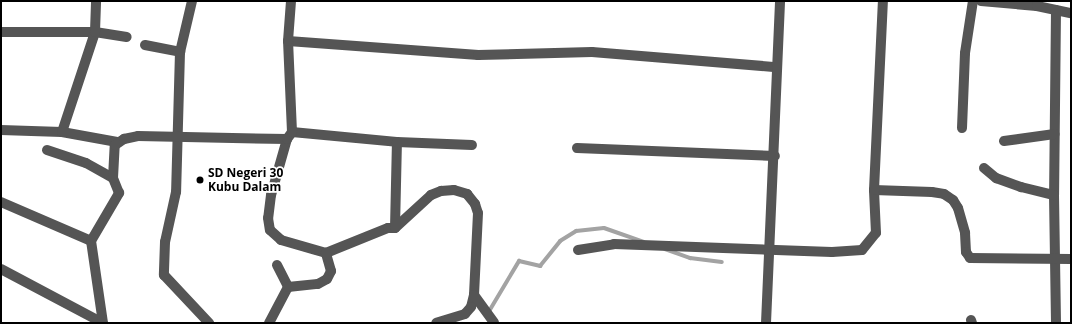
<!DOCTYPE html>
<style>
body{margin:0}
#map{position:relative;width:1072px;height:324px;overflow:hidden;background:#fff;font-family:"Open Sans",sans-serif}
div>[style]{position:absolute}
.stream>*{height:4px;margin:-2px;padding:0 2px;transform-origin:2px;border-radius:2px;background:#a3a3a3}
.minor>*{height:10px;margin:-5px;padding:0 5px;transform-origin:5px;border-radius:5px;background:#555}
.dots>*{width:11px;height:11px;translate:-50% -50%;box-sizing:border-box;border:2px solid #fff;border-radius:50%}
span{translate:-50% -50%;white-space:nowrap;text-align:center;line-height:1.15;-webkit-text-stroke:3.5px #fff;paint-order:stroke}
.poi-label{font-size:12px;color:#000;font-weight:700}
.left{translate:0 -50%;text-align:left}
.frame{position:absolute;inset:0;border:2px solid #000;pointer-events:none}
</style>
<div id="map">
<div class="stream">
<i style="left:665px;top:249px;width:27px;rotate:20deg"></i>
<i style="left:690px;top:258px;width:32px;rotate:7deg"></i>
<i style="left:488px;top:313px;width:61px;rotate:-59.2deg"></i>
<i style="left:519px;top:261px;width:22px;rotate:13deg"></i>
<i style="left:540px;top:266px;width:32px;rotate:-51deg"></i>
<i style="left:560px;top:241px;width:19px;rotate:-32deg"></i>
<i style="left:576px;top:231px;width:28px;rotate:-6deg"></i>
<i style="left:604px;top:228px;width:42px;rotate:19.3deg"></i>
</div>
<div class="minor">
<i style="left:192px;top:1px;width:52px;rotate:103.2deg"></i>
<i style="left:180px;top:52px;width:140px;rotate:91.6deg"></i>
<i style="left:176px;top:192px;width:51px;rotate:102.4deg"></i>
<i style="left:165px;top:242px;width:33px;rotate:92deg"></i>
<i style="left:164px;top:275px;width:66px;rotate:46.8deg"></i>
<i style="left:981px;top:1px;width:56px;rotate:5.1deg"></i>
<i style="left:1037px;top:6px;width:35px;rotate:12deg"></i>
<i style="left:1056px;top:10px;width:185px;rotate:90.6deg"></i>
<i style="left:1054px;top:195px;width:128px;rotate:89.1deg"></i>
<i style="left:1px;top:32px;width:94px"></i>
<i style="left:95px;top:32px;width:32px;rotate:9deg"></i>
<i style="left:288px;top:41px;width:191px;rotate:4.2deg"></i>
<i style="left:478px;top:55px;width:114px;rotate:-1.5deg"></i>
<i style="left:592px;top:52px;width:185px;rotate:4.7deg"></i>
<i style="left:145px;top:45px;width:36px;rotate:11deg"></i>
<i style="left:962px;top:128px;width:75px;rotate:-87.7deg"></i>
<i style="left:965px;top:53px;width:53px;rotate:-81.3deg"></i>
<i style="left:1px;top:130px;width:61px;rotate:1.9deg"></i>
<i style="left:62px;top:132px;width:105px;rotate:-71.7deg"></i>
<i style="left:95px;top:32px;width:31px;rotate:-88deg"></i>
<i style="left:62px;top:132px;width:56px;rotate:10.3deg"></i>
<i style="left:292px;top:132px;width:105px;rotate:5.4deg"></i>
<i style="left:287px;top:139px;width:58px;rotate:105.9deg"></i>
<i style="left:271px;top:195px;width:23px;rotate:97deg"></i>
<i style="left:268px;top:218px;width:12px;rotate:81deg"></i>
<i style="left:270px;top:230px;width:15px;rotate:42deg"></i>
<i style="left:281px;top:240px;width:47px;rotate:16.1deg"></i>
<i style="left:326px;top:253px;width:67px;rotate:-22deg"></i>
<i style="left:388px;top:228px;width:7px"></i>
<i style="left:395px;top:228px;width:49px;rotate:-42.5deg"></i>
<i style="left:431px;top:195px;width:11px;rotate:-22deg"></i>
<i style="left:441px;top:191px;width:13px;rotate:-4deg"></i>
<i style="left:454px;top:190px;width:14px;rotate:17deg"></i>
<i style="left:467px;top:194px;width:13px;rotate:51deg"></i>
<i style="left:475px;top:204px;width:9px;rotate:72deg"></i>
<i style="left:478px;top:213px;width:82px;rotate:92.8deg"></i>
<i style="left:474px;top:295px;width:12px;rotate:104deg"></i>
<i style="left:471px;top:307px;width:9px;rotate:131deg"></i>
<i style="left:465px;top:314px;width:30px;rotate:163deg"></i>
<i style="left:1004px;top:141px;width:51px;rotate:-7.8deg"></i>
<i style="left:577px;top:148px;width:198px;rotate:2.3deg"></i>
<i style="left:47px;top:150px;width:41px;rotate:18.4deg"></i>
<i style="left:86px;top:163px;width:31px;rotate:29deg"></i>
<i style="left:984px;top:168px;width:16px;rotate:40deg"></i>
<i style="left:996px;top:178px;width:27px;rotate:20deg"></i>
<i style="left:1021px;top:187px;width:34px;rotate:14deg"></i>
<i style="left:874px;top:190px;width:58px;rotate:2deg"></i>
<i style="left:932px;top:192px;width:12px;rotate:9deg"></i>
<i style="left:944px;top:194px;width:11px;rotate:34deg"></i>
<i style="left:953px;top:200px;width:9px;rotate:58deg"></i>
<i style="left:958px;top:208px;width:26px;rotate:74deg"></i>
<i style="left:965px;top:233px;width:19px;rotate:87deg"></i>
<i style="left:966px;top:252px;width:7px;rotate:56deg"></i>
<i style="left:970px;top:258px;width:101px;rotate:0.6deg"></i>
<i style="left:1px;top:202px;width:98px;rotate:23.4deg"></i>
<i style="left:395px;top:228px;width:86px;rotate:-88.7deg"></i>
<i style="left:397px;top:142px;width:75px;rotate:2.3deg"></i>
<i style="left:578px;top:250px;width:36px;rotate:-9deg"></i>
<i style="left:614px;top:244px;width:218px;rotate:2.1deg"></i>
<i style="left:832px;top:252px;width:30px;rotate:-4deg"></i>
<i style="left:862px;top:250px;width:22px;rotate:-51deg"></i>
<i style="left:876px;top:233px;width:43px;rotate:-92.7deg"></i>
<i style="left:874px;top:190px;width:189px;rotate:-87.3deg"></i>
<i style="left:277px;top:265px;width:25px;rotate:63deg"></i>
<i style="left:1px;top:269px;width:115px;rotate:27.9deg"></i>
<i style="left:474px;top:295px;width:34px;rotate:54deg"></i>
<i style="left:971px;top:320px;width:3px;rotate:72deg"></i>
<i style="left:103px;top:323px;width:83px;rotate:-98.3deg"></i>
<i style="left:91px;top:241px;width:56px;rotate:-59.7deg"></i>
<i style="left:119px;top:193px;width:16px;rotate:-112deg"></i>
<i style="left:113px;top:178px;width:33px;rotate:-87deg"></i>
<i style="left:115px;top:145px;width:11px;rotate:-34deg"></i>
<i style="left:124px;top:139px;width:14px;rotate:-12deg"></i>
<i style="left:138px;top:136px;width:149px;rotate:1.2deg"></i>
<i style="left:287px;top:139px;width:9px;rotate:-54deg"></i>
<i style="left:292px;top:132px;width:91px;rotate:-92.5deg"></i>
<i style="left:288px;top:41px;width:40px;rotate:-85.7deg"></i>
<i style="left:269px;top:323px;width:41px;rotate:-62.2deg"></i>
<i style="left:288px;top:287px;width:30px;rotate:-6deg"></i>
<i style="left:318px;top:284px;width:10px;rotate:-29deg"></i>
<i style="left:327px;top:279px;width:9px;rotate:-63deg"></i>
<i style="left:331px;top:271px;width:19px;rotate:-106deg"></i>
<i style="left:766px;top:323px;width:322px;rotate:-87.5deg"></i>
</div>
<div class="dots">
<i style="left:200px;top:180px;background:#000"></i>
</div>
<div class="poi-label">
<span class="left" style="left:208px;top:180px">SD Negeri 30<br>Kubu Dalam</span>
</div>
<div class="frame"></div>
</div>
